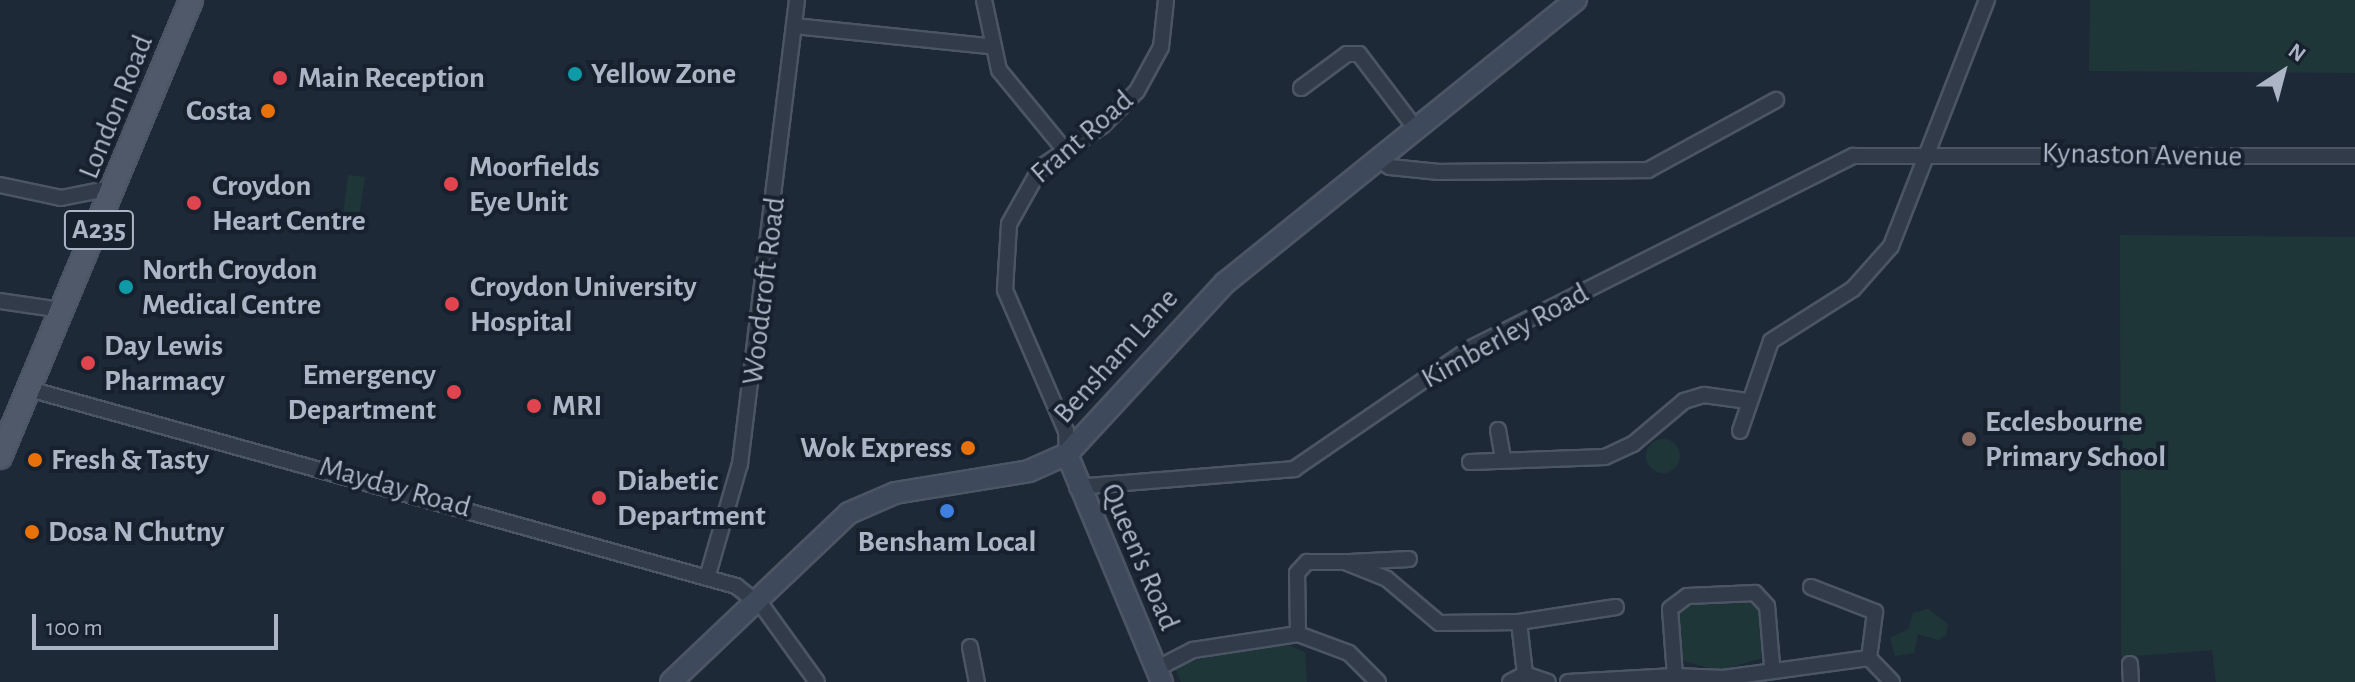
<!DOCTYPE html>
<style>
body{margin:0}
#map{position:relative;width:2355px;height:682px;overflow:hidden;background:#1e2938;font-family:"Alegreya Sans",sans-serif}
div>[style]{position:absolute}
.green>*{inset:0;background:#1f3639}
.round{border-radius:50%}
.roads{filter:drop-shadow(2px 0 #4c5564) drop-shadow(-2px 0 #4c5564) drop-shadow(0 2px #4c5564) drop-shadow(0 -2px #4c5564)}
.street>*{height:14px;margin:-7px;padding:0 7px;transform-origin:7px;border-radius:7px;background:#313b49}
.secondary>*{height:20px;margin:-10px;padding:0 10px;transform-origin:10px;border-radius:10px;background:#3f495c}
.primary>*{height:22px;margin:-11px;padding:0 11px;transform-origin:11px;border-radius:11px;background:#4f5969}
.dots>*{width:22px;height:22px;translate:-50% -50%;box-sizing:border-box;border:4px solid #17202d;border-radius:50%}
span{translate:-50% -50%;white-space:nowrap;text-align:center;line-height:1.15;-webkit-text-stroke:8px #17202d;paint-order:stroke}
.shield-label span{padding:2px 6px;background:#17202d;border:2px solid;border-radius:6px;-webkit-text-stroke-width:0}
.shield-label{font-size:28px;color:#abb5c6;font-weight:700}
.poi-label{font-size:30px;color:#abb5c6;font-weight:700}
.left{translate:0 -50%;text-align:left}
.right{translate:-100% -50%;text-align:right}
.street-label{font-size:30px;color:#abb5c6}
.north{position:absolute;left:2243px;top:32px;width:80px;height:80px;-webkit-text-stroke:6px #17202d;paint-order:stroke;rotate:36deg;font-size:22px;font-weight:700;line-height:32px;text-align:center;color:#abb5c6}
.north::after{content:'';display:block;margin:auto;width:28px;height:36px;background:#abb5c6;clip-path:polygon(50% 0,100% 100%,50% 72%,0 100%)}
.scale{position:absolute;left:32px;top:614px;width:246px;height:36px;box-sizing:border-box;border:4px solid #abb5c6;border-top:0;padding-left:10px;font-size:24px;line-height:28px;white-space:nowrap;color:#abb5c6;-webkit-text-stroke:6px #17202d;paint-order:stroke}
</style>
<div id="map">
<div class="green">
<i style="clip-path:polygon(2090px 0,2355px 0,2355px 73px,2089px 71px)"></i>
<i style="clip-path:polygon(348px 175px,365px 177px,359px 217px,343px 215px)"></i>
<i style="clip-path:polygon(2120px 235px,2355px 237px,2355px 682px,2216px 682px,2212px 650px,2121px 657px)"></i>
<i class="round" style="left:1646px;top:439px;width:34px;height:34px"></i>
<i style="clip-path:polygon(1750px 596px,1760px 605px,1762px 658px,1719px 671px,1680px 660px,1675px 608px)"></i>
<i style="clip-path:polygon(1928px 609px,1948px 624px,1946px 635px,1938px 640px,1918px 634px,1914px 653px,1895px 656px,1890px 638px,1908px 629px,1913px 613px)"></i>
<i style="clip-path:polygon(1288px 645px,1305px 652px,1307px 682px,1181px 682px,1175px 668px,1213px 654px)"></i>
</div>
<div class="roads">
<div class="street">
<i style="left:984px;top:0;width:72px;rotate:77.9deg"></i>
<i style="left:999px;top:70px;width:102px;rotate:50.6deg"></i>
<i style="left:794px;top:26px;width:196px;rotate:5.9deg"></i>
<i style="left:1301px;top:88px;width:57px;rotate:-36.5deg"></i>
<i style="left:1347px;top:54px;width:12px"></i>
<i style="left:1359px;top:54px;width:94px;rotate:52.8deg"></i>
<i style="left:1378px;top:159px;width:14px;rotate:34deg"></i>
<i style="left:1390px;top:167px;width:49px;rotate:5.8deg"></i>
<i style="left:1439px;top:172px;width:209px;rotate:-0.5deg"></i>
<i style="left:1648px;top:170px;width:146px;rotate:-28.7deg"></i>
<i style="left:0;top:185px;width:62px;rotate:12deg"></i>
<i style="left:61px;top:198px;width:56px;rotate:-11.3deg"></i>
<i style="left:0;top:301px;width:63px;rotate:8.3deg"></i>
<i style="left:29px;top:389px;width:734px;rotate:15.57deg"></i>
<i style="left:736px;top:586px;width:34px;rotate:38deg"></i>
<i style="left:763px;top:607px;width:92px;rotate:54.2deg"></i>
<i style="left:1498px;top:430px;width:29px;rotate:80deg"></i>
<i style="left:1740px;top:431px;width:95px;rotate:-71deg"></i>
<i style="left:1771px;top:341px;width:97px;rotate:-32.4deg"></i>
<i style="left:1853px;top:289px;width:57px;rotate:-48.5deg"></i>
<i style="left:1891px;top:246px;width:264px;rotate:-68.7deg"></i>
<i style="left:1067px;top:454px;width:23px;rotate:-92deg"></i>
<i style="left:1066px;top:431px;width:154px;rotate:-113.4deg"></i>
<i style="left:1005px;top:290px;width:66px;rotate:-86.5deg"></i>
<i style="left:1009px;top:224px;width:65px;rotate:-60.7deg"></i>
<i style="left:1041px;top:167px;width:73px;rotate:-33.9deg"></i>
<i style="left:1102px;top:126px;width:49px;rotate:-45deg"></i>
<i style="left:1137px;top:91px;width:50px;rotate:-61.4deg"></i>
<i style="left:1161px;top:47px;width:47px;rotate:-83.9deg"></i>
<i style="left:1470px;top:462px;width:135px;rotate:-2.1deg"></i>
<i style="left:1605px;top:457px;width:31px;rotate:-25deg"></i>
<i style="left:1633px;top:444px;width:67px;rotate:-40.1deg"></i>
<i style="left:1684px;top:401px;width:21px;rotate:-17deg"></i>
<i style="left:1704px;top:395px;width:43px;rotate:7.9deg"></i>
<i style="left:1077px;top:487px;width:218px;rotate:-4.7deg"></i>
<i style="left:1294px;top:469px;width:212px;rotate:-34.4deg"></i>
<i style="left:1469px;top:349px;width:430px;rotate:-26.7deg"></i>
<i style="left:1853px;top:156px;width:502px"></i>
<i style="left:1350px;top:562px;width:59px;rotate:-2.9deg"></i>
<i style="left:707px;top:578px;width:119px;rotate:-73.9deg"></i>
<i style="left:740px;top:464px;width:467px;rotate:-83deg"></i>
<i style="left:1811px;top:587px;width:69px;rotate:21.3deg"></i>
<i style="left:1875px;top:612px;width:46px;rotate:97.4deg"></i>
<i style="left:1519px;top:622px;width:52px;rotate:83.4deg"></i>
<i style="left:1298px;top:634px;width:61px;rotate:-90.9deg"></i>
<i style="left:1297px;top:573px;width:15px;rotate:-48deg"></i>
<i style="left:1307px;top:562px;width:38px"></i>
<i style="left:1345px;top:562px;width:45px;rotate:22deg"></i>
<i style="left:1387px;top:579px;width:68px;rotate:40.2deg"></i>
<i style="left:1439px;top:623px;width:80px;rotate:-0.7deg"></i>
<i style="left:1519px;top:622px;width:98px;rotate:-8.8deg"></i>
<i style="left:1298px;top:634px;width:54px;rotate:20.4deg"></i>
<i style="left:1349px;top:653px;width:41px;rotate:45deg"></i>
<i style="left:970px;top:647px;width:36px;rotate:79deg"></i>
<i style="left:2130px;top:664px;width:18px;rotate:87deg"></i>
<i style="left:1772px;top:665px;width:59px;rotate:-94.8deg"></i>
<i style="left:1767px;top:606px;width:18px;rotate:-133deg"></i>
<i style="left:1755px;top:593px;width:68px;rotate:177.5deg"></i>
<i style="left:1687px;top:596px;width:21px;rotate:143deg"></i>
<i style="left:1670px;top:609px;width:67px;rotate:85.7deg"></i>
<i style="left:1675px;top:676px;width:48px;rotate:2.4deg"></i>
<i style="left:1723px;top:678px;width:147px;rotate:-7.8deg"></i>
<i style="left:1869px;top:658px;width:33px;rotate:46deg"></i>
<i style="left:1156px;top:669px;width:42px;rotate:-27.2deg"></i>
<i style="left:1193px;top:650px;width:106px;rotate:-8.7deg"></i>
<i style="left:1510px;top:682px;width:17px;rotate:-28deg"></i>
<i style="left:1525px;top:674px;width:24px;rotate:19deg"></i>
<i style="left:1568px;top:682px;width:107px;rotate:-3.2deg"></i>
</div>
<div class="secondary">
<i style="left:1067px;top:454px;width:247px;rotate:67.4deg"></i>
<i style="left:671px;top:682px;width:245px;rotate:-43.5deg"></i>
<i style="left:849px;top:513px;width:50px;rotate:-23.5deg"></i>
<i style="left:895px;top:493px;width:136px;rotate:-9.3deg"></i>
<i style="left:1029px;top:471px;width:42px;rotate:-24.1deg"></i>
<i style="left:1067px;top:454px;width:233px;rotate:-47.3deg"></i>
<i style="left:1225px;top:283px;width:451px;rotate:-38.9deg"></i>
</div>
<div class="primary">
<i style="left:0;top:457px;width:495px;rotate:-67.3deg"></i>
</div>
</div>
<div class="dots">
<i style="left:575px;top:74px;background:#0f9aa8"></i>
<i style="left:280px;top:78px;background:#e0444e"></i>
<i style="left:268px;top:111px;background:#e8710a"></i>
<i style="left:451px;top:184px;background:#e0444e"></i>
<i style="left:194px;top:203px;background:#e0444e"></i>
<i style="left:126px;top:287px;background:#0f9aa8"></i>
<i style="left:452px;top:304px;background:#e0444e"></i>
<i style="left:88px;top:363px;background:#e0444e"></i>
<i style="left:454px;top:392px;background:#e0444e"></i>
<i style="left:534px;top:406px;background:#e0444e"></i>
<i style="left:1969px;top:439px;background:#8d6e63"></i>
<i style="left:968px;top:448px;background:#e8710a"></i>
<i style="left:35px;top:460px;background:#e8710a"></i>
<i style="left:599px;top:498px;background:#e0444e"></i>
<i style="left:947px;top:511px;background:#3f7fe0"></i>
<i style="left:32px;top:532px;background:#e8710a"></i>
</div>
<div class="shield-label">
<span style="left:99px;top:230px">A235</span>
</div>
<div class="poi-label">
<span class="left" style="left:591px;top:74px">Yellow Zone</span>
<span class="left" style="left:298px;top:78px">Main Reception</span>
<span class="right" style="left:252px;top:111px">Costa</span>
<span class="left" style="left:469px;top:184px">Moorfields<br>Eye Unit</span>
<span class="left" style="left:212px;top:203px">Croydon<br>Heart Centre</span>
<span class="left" style="left:142px;top:287px">North Croydon<br>Medical Centre</span>
<span class="left" style="left:470px;top:304px">Croydon University<br>Hospital</span>
<span class="left" style="left:104px;top:363px">Day Lewis<br>Pharmacy</span>
<span class="right" style="left:436px;top:392px">Emergency<br>Department</span>
<span class="left" style="left:552px;top:406px">MRI</span>
<span class="left" style="left:1985px;top:439px">Ecclesbourne<br>Primary School</span>
<span class="right" style="left:952px;top:448px">Wok Express</span>
<span class="left" style="left:51px;top:460px">Fresh &amp; Tasty</span>
<span class="left" style="left:617px;top:498px">Diabetic<br>Department</span>
<span class="left" style="left:48px;top:532px">Dosa N Chutny</span>
<span style="left:947px;top:542px">Bensham Local</span>
</div>
<div class="street-label">
<span style="left:116px;top:107px;rotate:-68deg">London Road</span>
<span style="left:1082px;top:137px;rotate:-41deg">Frant Road</span>
<span style="left:2142px;top:155px;rotate:1deg">Kynaston Avenue</span>
<span style="left:764px;top:291px;rotate:-83deg">Woodcroft Road</span>
<span style="left:1505px;top:336px;rotate:-29deg">Kimberley Road</span>
<span style="left:1116px;top:356px;rotate:-48deg">Bensham Lane</span>
<span style="left:395px;top:487px;rotate:16deg">Mayday Road</span>
<span style="left:1140px;top:557px;rotate:67deg">Queen's Road</span>
</div>
<div class="north">N</div>
<div class="scale">100 m</div>
</div>
